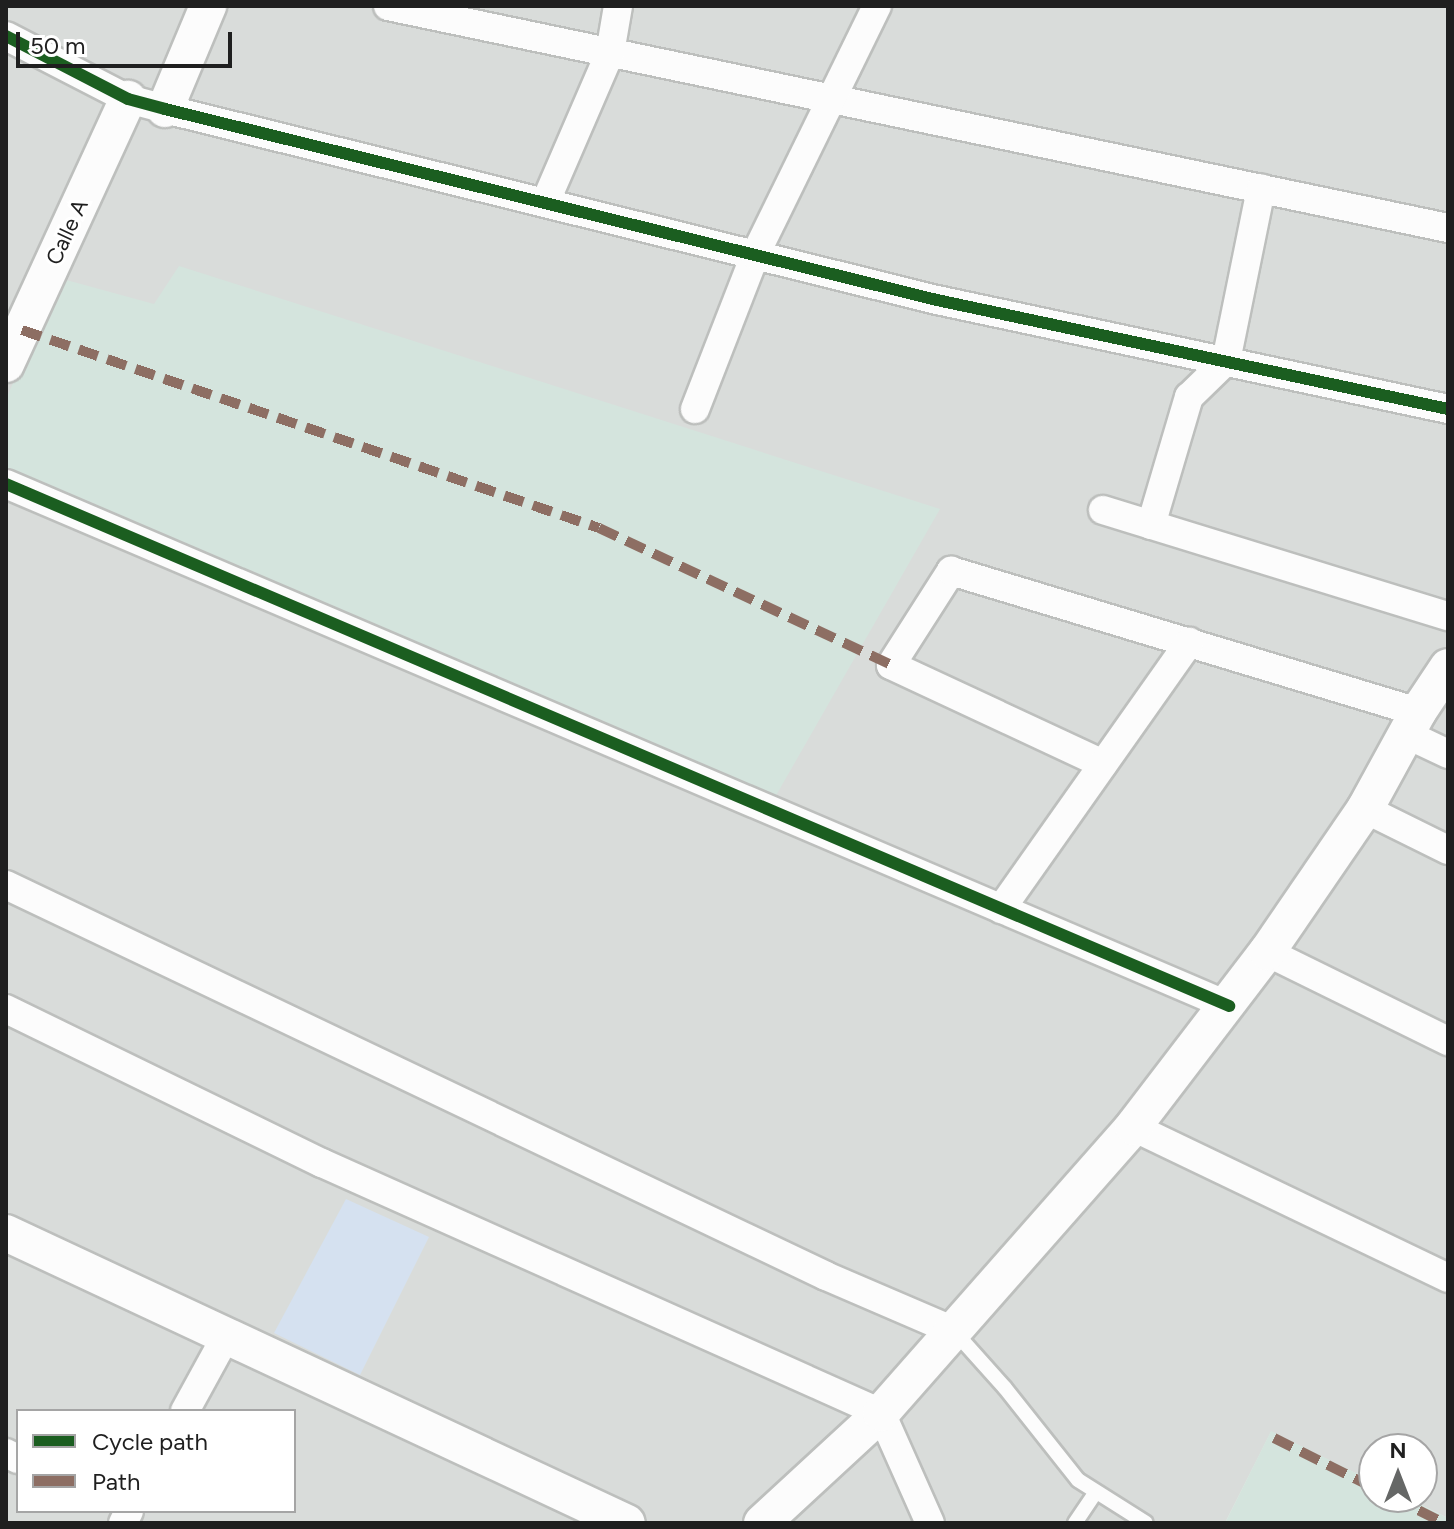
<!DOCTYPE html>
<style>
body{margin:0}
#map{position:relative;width:1454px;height:1529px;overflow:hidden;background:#e8ede9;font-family:Figtree,sans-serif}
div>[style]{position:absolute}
.residential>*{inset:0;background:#d9dcda}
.farmland>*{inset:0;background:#d4e4dd}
.park>*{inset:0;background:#d5e1f0}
.roads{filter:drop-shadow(2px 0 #bdbfbd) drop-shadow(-2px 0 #bdbfbd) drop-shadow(0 2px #bdbfbd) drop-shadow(0 -2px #bdbfbd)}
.service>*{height:14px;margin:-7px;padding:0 7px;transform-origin:7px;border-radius:7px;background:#fcfcfc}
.minor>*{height:28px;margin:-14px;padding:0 14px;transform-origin:14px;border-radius:14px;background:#fcfcfc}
.tertiary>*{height:36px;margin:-18px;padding:0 18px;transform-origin:18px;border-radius:18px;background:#fcfcfc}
.quiet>*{height:10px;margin-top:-5px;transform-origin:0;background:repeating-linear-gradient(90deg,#8d6e63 0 20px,transparent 0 30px)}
.cycleway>*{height:12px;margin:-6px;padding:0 6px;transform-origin:6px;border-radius:6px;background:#1b5e20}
span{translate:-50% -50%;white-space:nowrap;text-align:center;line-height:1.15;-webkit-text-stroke:6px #fff;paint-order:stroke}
.street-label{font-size:22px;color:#1f1f1f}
.frame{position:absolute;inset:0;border:8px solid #1f1f1f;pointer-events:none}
.legend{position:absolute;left:16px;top:1409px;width:280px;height:104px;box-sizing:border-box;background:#fff;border:2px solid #a5a5a5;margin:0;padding:10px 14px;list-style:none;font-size:24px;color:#1f1f1f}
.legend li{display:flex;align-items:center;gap:16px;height:40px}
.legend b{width:40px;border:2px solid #a5a5a5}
.north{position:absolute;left:1358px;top:1433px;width:80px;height:80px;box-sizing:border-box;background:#fff;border:2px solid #a5a5a5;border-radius:50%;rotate:0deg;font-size:22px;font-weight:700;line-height:32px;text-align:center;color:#1f1f1f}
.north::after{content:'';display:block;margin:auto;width:28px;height:36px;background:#656766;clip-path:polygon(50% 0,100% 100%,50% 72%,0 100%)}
.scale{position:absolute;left:16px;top:32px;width:216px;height:36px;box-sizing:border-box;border:4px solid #1f1f1f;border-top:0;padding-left:10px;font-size:24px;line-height:28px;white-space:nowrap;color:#1f1f1f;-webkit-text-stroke:6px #fff;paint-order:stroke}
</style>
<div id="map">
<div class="residential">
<i style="clip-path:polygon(evenodd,6px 6px,1448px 6px,1448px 1518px,1405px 1497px,1422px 1497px,1422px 1449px,1374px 1449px,1374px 1482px,1271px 1432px,1225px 1523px,6px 1523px,6px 6px,18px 1411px,294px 1411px,294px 1511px,18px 1511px,18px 1411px)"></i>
</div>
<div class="farmland">
<i style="clip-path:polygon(179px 266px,940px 509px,774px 799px,6px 472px,6px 399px,59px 278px,154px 304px)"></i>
<i style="clip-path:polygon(1271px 1431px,1374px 1482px,1374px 1497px,1405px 1497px,1448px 1518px,1448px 1523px,1225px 1523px)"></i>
</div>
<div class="park">
<i style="clip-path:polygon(346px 1199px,429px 1237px,360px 1375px,274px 1333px)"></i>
</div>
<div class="roads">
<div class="service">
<i style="left:954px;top:1331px;width:76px;rotate:48.2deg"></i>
<i style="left:1005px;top:1388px;width:117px;rotate:51.6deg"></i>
<i style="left:1078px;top:1480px;width:80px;rotate:32.3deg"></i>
<i style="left:1075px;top:1523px;width:36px;rotate:-56deg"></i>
</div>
<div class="minor">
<i style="left:388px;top:6px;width:1083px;rotate:11.83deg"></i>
<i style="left:6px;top:36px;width:137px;rotate:27.3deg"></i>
<i style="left:128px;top:99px;width:38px;rotate:15deg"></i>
<i style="left:165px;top:109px;width:795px;rotate:13.9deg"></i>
<i style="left:937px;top:300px;width:522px;rotate:12.04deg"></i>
<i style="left:545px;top:203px;width:163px;rotate:-66.6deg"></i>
<i style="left:610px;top:53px;width:48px;rotate:-80.3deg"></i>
<i style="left:695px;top:409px;width:165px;rotate:-68.7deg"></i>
<i style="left:755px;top:255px;width:277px;rotate:-63.9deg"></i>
<i style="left:6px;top:484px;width:1330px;rotate:23.11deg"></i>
<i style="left:1103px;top:510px;width:361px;rotate:17.1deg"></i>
<i style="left:1151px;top:525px;width:134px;rotate:-73.5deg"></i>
<i style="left:1189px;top:397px;width:52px;rotate:-44.2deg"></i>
<i style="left:1226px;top:361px;width:176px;rotate:-78.5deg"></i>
<i style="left:1406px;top:734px;width:47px;rotate:25.5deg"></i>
<i style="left:1103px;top:764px;width:234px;rotate:-155deg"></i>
<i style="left:891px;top:665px;width:112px;rotate:-57.4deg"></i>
<i style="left:951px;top:571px;width:488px;rotate:16.8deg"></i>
<i style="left:1365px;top:809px;width:93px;rotate:26.3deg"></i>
<i style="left:6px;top:885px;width:908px;rotate:25.49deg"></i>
<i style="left:826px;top:1276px;width:139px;rotate:23.3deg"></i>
<i style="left:1001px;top:909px;width:327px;rotate:-54.8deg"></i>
<i style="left:1267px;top:952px;width:202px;rotate:26.2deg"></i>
<i style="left:6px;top:1009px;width:352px;rotate:26deg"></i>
<i style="left:322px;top:1163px;width:612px;rotate:24.1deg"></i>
<i style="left:881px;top:1413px;width:120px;rotate:66deg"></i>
<i style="left:1133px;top:1127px;width:349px;rotate:25.6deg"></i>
<i style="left:185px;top:1411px;width:83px;rotate:-61.3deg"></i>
<i style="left:6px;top:1453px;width:13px;rotate:27deg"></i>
<i style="left:123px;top:1523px;width:13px;rotate:-63deg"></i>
</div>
<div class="tertiary">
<i style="left:165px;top:109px;width:112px;rotate:-67.3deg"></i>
<i style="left:6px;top:364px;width:292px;rotate:-65.3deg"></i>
<i style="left:6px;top:1233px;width:685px;rotate:25.03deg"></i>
<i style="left:762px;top:1523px;width:162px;rotate:-42.7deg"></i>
<i style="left:881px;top:1413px;width:381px;rotate:-48.6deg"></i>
<i style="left:1133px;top:1127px;width:220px;rotate:-52.6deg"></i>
<i style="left:1267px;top:952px;width:173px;rotate:-55.6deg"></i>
<i style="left:1365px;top:809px;width:111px;rotate:-61.3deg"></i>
<i style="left:1418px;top:712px;width:54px;rotate:-56.3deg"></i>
</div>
</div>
<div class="quiet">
<i style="left:22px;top:330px;width:610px;rotate:18.94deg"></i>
<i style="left:599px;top:528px;width:323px;rotate:25.1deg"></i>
<i style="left:1274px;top:1438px;width:112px;rotate:26.6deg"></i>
<i style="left:1392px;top:1497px;width:58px;rotate:26.6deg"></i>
</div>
<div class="cycleway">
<i style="left:6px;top:36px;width:137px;rotate:27.3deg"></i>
<i style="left:128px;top:99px;width:38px;rotate:15deg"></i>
<i style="left:165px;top:109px;width:795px;rotate:13.9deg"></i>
<i style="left:937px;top:300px;width:522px;rotate:12.04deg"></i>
<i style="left:6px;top:484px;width:1330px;rotate:23.11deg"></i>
</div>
<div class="street-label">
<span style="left:67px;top:232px;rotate:-65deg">Calle A</span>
</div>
<div class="frame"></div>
<ul class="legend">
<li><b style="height:10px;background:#1b5e20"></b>Cycle path</li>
<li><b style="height:10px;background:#8d6e63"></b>Path</li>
</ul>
<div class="north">N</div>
<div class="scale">50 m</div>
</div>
